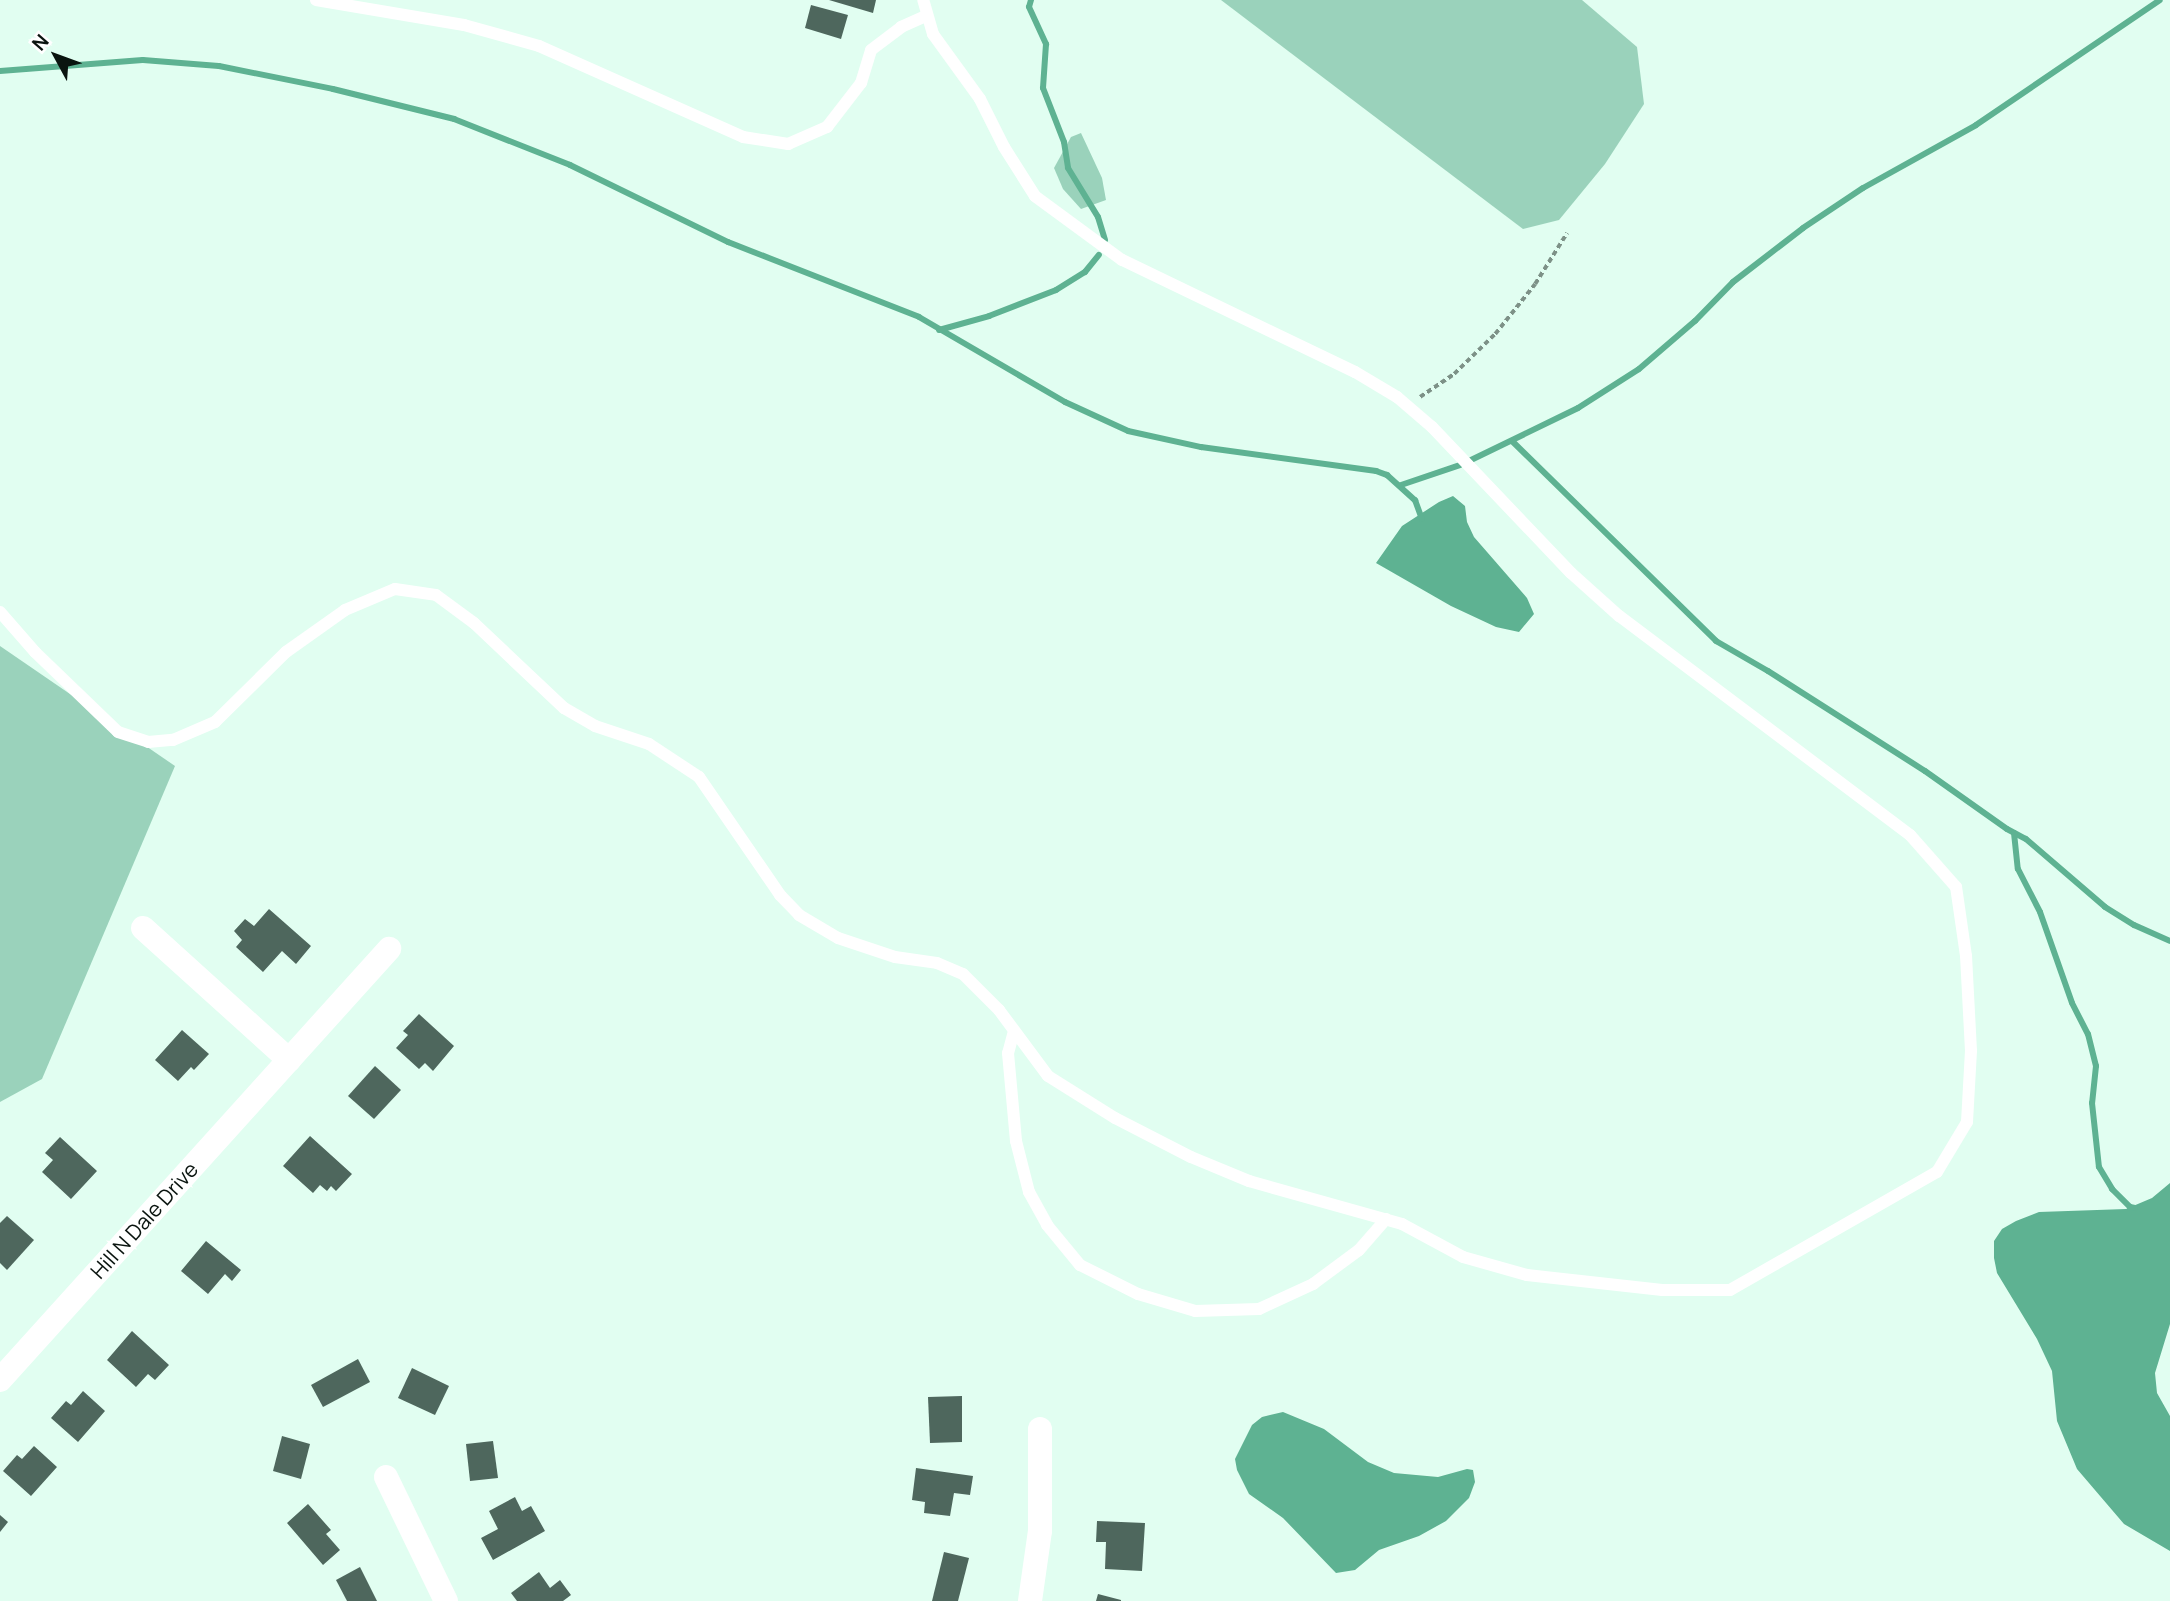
<!DOCTYPE html>
<style>
body{margin:0}
#map{position:relative;width:2170px;height:1601px;overflow:hidden;background:#e1fef1;font-family:Manrope,sans-serif}
div>[style]{position:absolute}
.green>*{inset:0;background:#9ad2bb}
.water>*{inset:0;background:#5eb292}
.stream>*{height:6px;margin:-3px;padding:0 3px;transform-origin:3px;border-radius:3px;background:#5eb292}
.building>*{inset:0;background:#4e675d}
.path>*{height:3.5px;margin-top:-1.75px;transform-origin:0;background:repeating-linear-gradient(90deg,#7d9187 0 5px,transparent 0 8.5px)}
.service>*{height:12px;margin:-6px;padding:0 6px;transform-origin:6px;border-radius:6px;background:#fff}
.minor>*{height:24px;margin:-12px;padding:0 12px;transform-origin:12px;border-radius:12px;background:#fff}
span{translate:-50% -50%;white-space:nowrap;text-align:center;line-height:1.15;-webkit-text-stroke:6px #fff;paint-order:stroke}
.street-label{font-size:21px;color:#0a140f}
.north{position:absolute;left:21px;top:21px;width:70px;height:70px;-webkit-text-stroke:5px #fff;paint-order:stroke;rotate:311deg;font-size:19px;font-weight:700;line-height:28px;text-align:center;color:#0a140f}
.north::after{content:'';display:block;margin:auto;width:24px;height:32px;background:#0a140f;clip-path:polygon(50% 0,100% 100%,50% 72%,0 100%)}
</style>
<div id="map">
<div class="green">
<i style="clip-path:polygon(1221px 0,1582px 0,1637px 47px,1644px 104px,1605px 164px,1559px 220px,1523px 229px)"></i>
<i style="clip-path:polygon(1081px 133px,1102px 178px,1106px 200px,1081px 209px,1063px 189px,1054px 168px,1071px 137px)"></i>
<i style="clip-path:polygon(0 646px,175px 766px,42px 1079px,0 1102px)"></i>
</div>
<div class="water">
<i style="clip-path:polygon(1453px 496px,1465px 506px,1467px 522px,1474px 537px,1527px 598px,1534px 614px,1519px 632px,1496px 627px,1451px 606px,1376px 563px,1402px 526px,1439px 502px)"></i>
<i style="clip-path:polygon(2170px 1183px,2170px 1324px,2155px 1373px,2157px 1393px,2170px 1416px,2170px 1551px,2124px 1524px,2077px 1469px,2057px 1421px,2052px 1371px,2037px 1339px,1997px 1273px,1994px 1258px,1994px 1241px,2002px 1229px,2016px 1221px,2039px 1212px,2126px 1209px,2152px 1198px)"></i>
<i style="clip-path:polygon(1283px 1412px,1324px 1429px,1368px 1462px,1394px 1473px,1438px 1477px,1467px 1469px,1473px 1470px,1475px 1482px,1469px 1498px,1446px 1521px,1419px 1536px,1379px 1550px,1355px 1570px,1336px 1573px,1283px 1518px,1249px 1494px,1237px 1470px,1235px 1459px,1252px 1425px,1262px 1417px)"></i>
</div>
<div class="stream">
<i style="left:1031px;top:0;width:7px;rotate:106deg"></i>
<i style="left:1029px;top:7px;width:41px;rotate:65.3deg"></i>
<i style="left:1046px;top:44px;width:44px;rotate:93.9deg"></i>
<i style="left:1043px;top:88px;width:58px;rotate:68.7deg"></i>
<i style="left:1064px;top:142px;width:26px;rotate:81deg"></i>
<i style="left:1068px;top:168px;width:57px;rotate:58.5deg"></i>
<i style="left:1098px;top:217px;width:24px;rotate:73deg"></i>
<i style="left:0;top:71px;width:143px;rotate:-4.4deg"></i>
<i style="left:143px;top:60px;width:76px;rotate:4.5deg"></i>
<i style="left:219px;top:66px;width:116px;rotate:11.4deg"></i>
<i style="left:333px;top:89px;width:125px;rotate:13.9deg"></i>
<i style="left:454px;top:119px;width:125px;rotate:21.6deg"></i>
<i style="left:570px;top:165px;width:176px;rotate:26deg"></i>
<i style="left:728px;top:242px;width:205px;rotate:21.4deg"></i>
<i style="left:919px;top:317px;width:169px;rotate:30.2deg"></i>
<i style="left:1065px;top:402px;width:69px;rotate:24.7deg"></i>
<i style="left:1128px;top:431px;width:75px;rotate:12.4deg"></i>
<i style="left:1201px;top:447px;width:177px;rotate:7.8deg"></i>
<i style="left:1376px;top:471px;width:12px;rotate:20deg"></i>
<i style="left:1387px;top:475px;width:38px;rotate:42deg"></i>
<i style="left:1415px;top:500px;width:20px;rotate:70deg"></i>
<i style="left:939px;top:330px;width:52px;rotate:-15.6deg"></i>
<i style="left:989px;top:316px;width:72px;rotate:-21.2deg"></i>
<i style="left:1056px;top:290px;width:34px;rotate:-32deg"></i>
<i style="left:1085px;top:272px;width:22px;rotate:-51deg"></i>
<i style="left:1512px;top:441px;width:286px;rotate:44.4deg"></i>
<i style="left:1716px;top:641px;width:60px;rotate:30deg"></i>
<i style="left:1768px;top:671px;width:186px;rotate:32.5deg"></i>
<i style="left:1925px;top:771px;width:100px;rotate:35.3deg"></i>
<i style="left:2007px;top:829px;width:21px;rotate:28deg"></i>
<i style="left:2026px;top:839px;width:104px;rotate:40.7deg"></i>
<i style="left:2105px;top:907px;width:34px;rotate:32deg"></i>
<i style="left:2134px;top:925px;width:39px;rotate:24deg"></i>
<i style="left:1471px;top:460px;width:119px;rotate:-25.9deg"></i>
<i style="left:1578px;top:408px;width:72px;rotate:-32.6deg"></i>
<i style="left:1639px;top:369px;width:74px;rotate:-40.6deg"></i>
<i style="left:1695px;top:321px;width:54px;rotate:-45.7deg"></i>
<i style="left:1733px;top:282px;width:88px;rotate:-37.6deg"></i>
<i style="left:1803px;top:228px;width:72px;rotate:-33.7deg"></i>
<i style="left:1863px;top:188px;width:129px;rotate:-29.1deg"></i>
<i style="left:1976px;top:125px;width:222px;rotate:-34.2deg"></i>
<i style="left:1401px;top:485px;width:62px;rotate:-18.7deg"></i>
<i style="left:2014px;top:833px;width:36px;rotate:84deg"></i>
<i style="left:2018px;top:869px;width:48px;rotate:62.9deg"></i>
<i style="left:2040px;top:912px;width:96px;rotate:70.6deg"></i>
<i style="left:2072px;top:1003px;width:35px;rotate:63deg"></i>
<i style="left:2088px;top:1034px;width:33px;rotate:76deg"></i>
<i style="left:2096px;top:1066px;width:37px;rotate:96deg"></i>
<i style="left:2092px;top:1103px;width:64px;rotate:83.8deg"></i>
<i style="left:2099px;top:1167px;width:26px;rotate:59deg"></i>
<i style="left:2112px;top:1189px;width:25px;rotate:45deg"></i>
<i style="left:2130px;top:1207px;width:5px;rotate:11deg"></i>
</div>
<div class="building">
<i style="clip-path:polygon(829px 0,876px 0,873px 13px)"></i>
<i style="clip-path:polygon(811px 5px,848px 15px,841px 39px,805px 28px)"></i>
<i style="clip-path:polygon(269px 909px,311px 946px,296px 964px,282px 951px,263px 972px,236px 947px,242px 940px,234px 931px,245px 919px,254px 926px)"></i>
<i style="clip-path:polygon(419px 1014px,454px 1046px,433px 1071px,425px 1063px,419px 1069px,396px 1048px,408px 1035px,403px 1031px)"></i>
<i style="clip-path:polygon(182px 1030px,209px 1054px,194px 1070px,191px 1067px,178px 1081px,155px 1060px)"></i>
<i style="clip-path:polygon(375px 1066px,401px 1090px,374px 1119px,348px 1096px)"></i>
<i style="clip-path:polygon(310px 1136px,352px 1174px,336px 1191px,331px 1186px,327px 1191px,320px 1185px,313px 1193px,283px 1166px)"></i>
<i style="clip-path:polygon(60px 1137px,97px 1171px,71px 1199px,42px 1172px,53px 1160px,45px 1153px)"></i>
<i style="clip-path:polygon(7px 1216px,34px 1240px,7px 1270px,0 1263px,0 1223px)"></i>
<i style="clip-path:polygon(206px 1241px,241px 1270px,232px 1281px,225px 1274px,208px 1294px,181px 1271px)"></i>
<i style="clip-path:polygon(132px 1331px,169px 1365px,155px 1380px,148px 1374px,136px 1387px,107px 1360px)"></i>
<i style="clip-path:polygon(358px 1359px,370px 1382px,323px 1407px,311px 1385px)"></i>
<i style="clip-path:polygon(412px 1368px,449px 1386px,435px 1415px,398px 1398px)"></i>
<i style="clip-path:polygon(83px 1391px,105px 1411px,78px 1442px,51px 1418px,66px 1401px,71px 1405px)"></i>
<i style="clip-path:polygon(962px 1396px,962px 1442px,930px 1443px,928px 1397px)"></i>
<i style="clip-path:polygon(282px 1436px,310px 1444px,301px 1479px,273px 1471px)"></i>
<i style="clip-path:polygon(493px 1441px,498px 1478px,470px 1481px,466px 1444px)"></i>
<i style="clip-path:polygon(34px 1446px,57px 1467px,31px 1496px,3px 1471px,17px 1455px,22px 1459px)"></i>
<i style="clip-path:polygon(916px 1468px,973px 1476px,970px 1495px,954px 1493px,950px 1516px,924px 1513px,925px 1502px,912px 1500px)"></i>
<i style="clip-path:polygon(515px 1497px,522px 1511px,531px 1506px,545px 1531px,493px 1560px,481px 1538px,498px 1529px,489px 1511px)"></i>
<i style="clip-path:polygon(308px 1504px,331px 1530px,326px 1534px,340px 1550px,323px 1565px,287px 1523px)"></i>
<i style="clip-path:polygon(0 1515px,8px 1522px,0 1532px)"></i>
<i style="clip-path:polygon(1097px 1521px,1145px 1523px,1142px 1571px,1105px 1569px,1106px 1542px,1096px 1542px)"></i>
<i style="clip-path:polygon(944px 1552px,969px 1558px,958px 1601px,932px 1601px)"></i>
<i style="clip-path:polygon(360px 1567px,377px 1601px,347px 1601px,336px 1580px)"></i>
<i style="clip-path:polygon(539px 1572px,550px 1588px,560px 1580px,571px 1595px,563px 1601px,517px 1601px,511px 1593px)"></i>
<i style="clip-path:polygon(1098px 1594px,1121px 1600px,1121px 1601px,1096px 1601px)"></i>
</div>
<div class="path">
<i style="left:1420px;top:397px;width:41px;rotate:-34.1deg"></i>
<i style="left:1454px;top:374px;width:57px;rotate:-44.3deg"></i>
<i style="left:1495px;top:334px;width:64px;rotate:-51.3deg"></i>
<i style="left:1535px;top:284px;width:60px;rotate:-57.9deg"></i>
</div>
<div class="service">
<i style="left:316px;top:0;width:150px;rotate:9.6deg"></i>
<i style="left:464px;top:25px;width:78px;rotate:15.6deg"></i>
<i style="left:539px;top:46px;width:223px;rotate:24deg"></i>
<i style="left:743px;top:137px;width:46px;rotate:8.8deg"></i>
<i style="left:788px;top:144px;width:43px;rotate:-23.6deg"></i>
<i style="left:827px;top:127px;width:56px;rotate:-52.3deg"></i>
<i style="left:861px;top:83px;width:34px;rotate:-73deg"></i>
<i style="left:871px;top:50px;width:38px;rotate:-37deg"></i>
<i style="left:901px;top:27px;width:27px;rotate:-24deg"></i>
<i style="left:0;top:612px;width:53px;rotate:48.8deg"></i>
<i style="left:35px;top:652px;width:115px;rotate:43.9deg"></i>
<i style="left:118px;top:732px;width:32px;rotate:18deg"></i>
<i style="left:148px;top:742px;width:25px;rotate:-5deg"></i>
<i style="left:173px;top:740px;width:46px;rotate:-23.2deg"></i>
<i style="left:215px;top:722px;width:100px;rotate:-44.6deg"></i>
<i style="left:286px;top:652px;width:72px;rotate:-35.4deg"></i>
<i style="left:345px;top:610px;width:54px;rotate:-22.8deg"></i>
<i style="left:395px;top:589px;width:41px;rotate:8.3deg"></i>
<i style="left:436px;top:595px;width:47px;rotate:36.4deg"></i>
<i style="left:474px;top:623px;width:124px;rotate:43.4deg"></i>
<i style="left:564px;top:708px;width:36px;rotate:30deg"></i>
<i style="left:595px;top:726px;width:57px;rotate:18.4deg"></i>
<i style="left:649px;top:744px;width:60px;rotate:33.4deg"></i>
<i style="left:699px;top:777px;width:143px;rotate:55.5deg"></i>
<i style="left:780px;top:895px;width:28px;rotate:46deg"></i>
<i style="left:799px;top:915px;width:45px;rotate:30.5deg"></i>
<i style="left:838px;top:938px;width:60px;rotate:18.4deg"></i>
<i style="left:895px;top:957px;width:42px;rotate:8.1deg"></i>
<i style="left:937px;top:963px;width:28px;rotate:23deg"></i>
<i style="left:963px;top:974px;width:51px;rotate:45deg"></i>
<i style="left:999px;top:1010px;width:82px;rotate:53.4deg"></i>
<i style="left:1048px;top:1076px;width:79px;rotate:32.1deg"></i>
<i style="left:1115px;top:1118px;width:85px;rotate:27.2deg"></i>
<i style="left:1191px;top:1157px;width:63px;rotate:22.5deg"></i>
<i style="left:1249px;top:1181px;width:159px;rotate:15.7deg"></i>
<i style="left:1402px;top:1224px;width:69px;rotate:28.4deg"></i>
<i style="left:1463px;top:1257px;width:66px;rotate:15.7deg"></i>
<i style="left:1527px;top:1275px;width:136px;rotate:6.3deg"></i>
<i style="left:1662px;top:1290px;width:68px"></i>
<i style="left:1730px;top:1290px;width:238px;rotate:-29.7deg"></i>
<i style="left:1937px;top:1172px;width:58px;rotate:-59deg"></i>
<i style="left:1967px;top:1122px;width:71px;rotate:-86.8deg"></i>
<i style="left:1971px;top:1051px;width:95px;rotate:-93deg"></i>
<i style="left:1966px;top:956px;width:70px;rotate:-98.2deg"></i>
<i style="left:1956px;top:887px;width:69px;rotate:-131.5deg"></i>
<i style="left:1910px;top:835px;width:364px;rotate:-143deg"></i>
<i style="left:1619px;top:616px;width:64px;rotate:-138.1deg"></i>
<i style="left:1571px;top:573px;width:202px;rotate:-133.6deg"></i>
<i style="left:1432px;top:427px;width:46px;rotate:-139.4deg"></i>
<i style="left:1397px;top:397px;width:49px;rotate:-149.2deg"></i>
<i style="left:1355px;top:372px;width:259px;rotate:-154.3deg"></i>
<i style="left:1122px;top:260px;width:108px;rotate:-143.7deg"></i>
<i style="left:1035px;top:196px;width:58px;rotate:-122.3deg"></i>
<i style="left:1004px;top:147px;width:54px;rotate:-116.6deg"></i>
<i style="left:980px;top:99px;width:80px;rotate:-125.9deg"></i>
<i style="left:933px;top:34px;width:35px;rotate:-106deg"></i>
<i style="left:1014px;top:1031px;width:23px;rotate:105deg"></i>
<i style="left:1008px;top:1053px;width:88px;rotate:84.8deg"></i>
<i style="left:1016px;top:1141px;width:53px;rotate:75.7deg"></i>
<i style="left:1029px;top:1192px;width:38px;rotate:61deg"></i>
<i style="left:1047px;top:1225px;width:52px;rotate:50.5deg"></i>
<i style="left:1080px;top:1265px;width:65px;rotate:26.6deg"></i>
<i style="left:1138px;top:1294px;width:59px;rotate:16.6deg"></i>
<i style="left:1195px;top:1311px;width:64px;rotate:-1.8deg"></i>
<i style="left:1259px;top:1309px;width:60px;rotate:-24.8deg"></i>
<i style="left:1313px;top:1284px;width:57px;rotate:-36.5deg"></i>
<i style="left:1359px;top:1250px;width:41px;rotate:-48.9deg"></i>
</div>
<div class="minor">
<i style="left:143px;top:928px;width:197px;rotate:42.1deg"></i>
<i style="left:0;top:1380px;width:581px;rotate:-47.93deg"></i>
<i style="left:386px;top:1477px;width:138px;rotate:64.2deg"></i>
<i style="left:1030px;top:1601px;width:71px;rotate:-81.9deg"></i>
<i style="left:1040px;top:1531px;width:102px;rotate:-90deg"></i>
</div>
<div class="street-label">
<span style="left:144px;top:1220px;rotate:-48deg">Hill N Dale Drive</span>
</div>
<div class="north">N</div>
</div>
